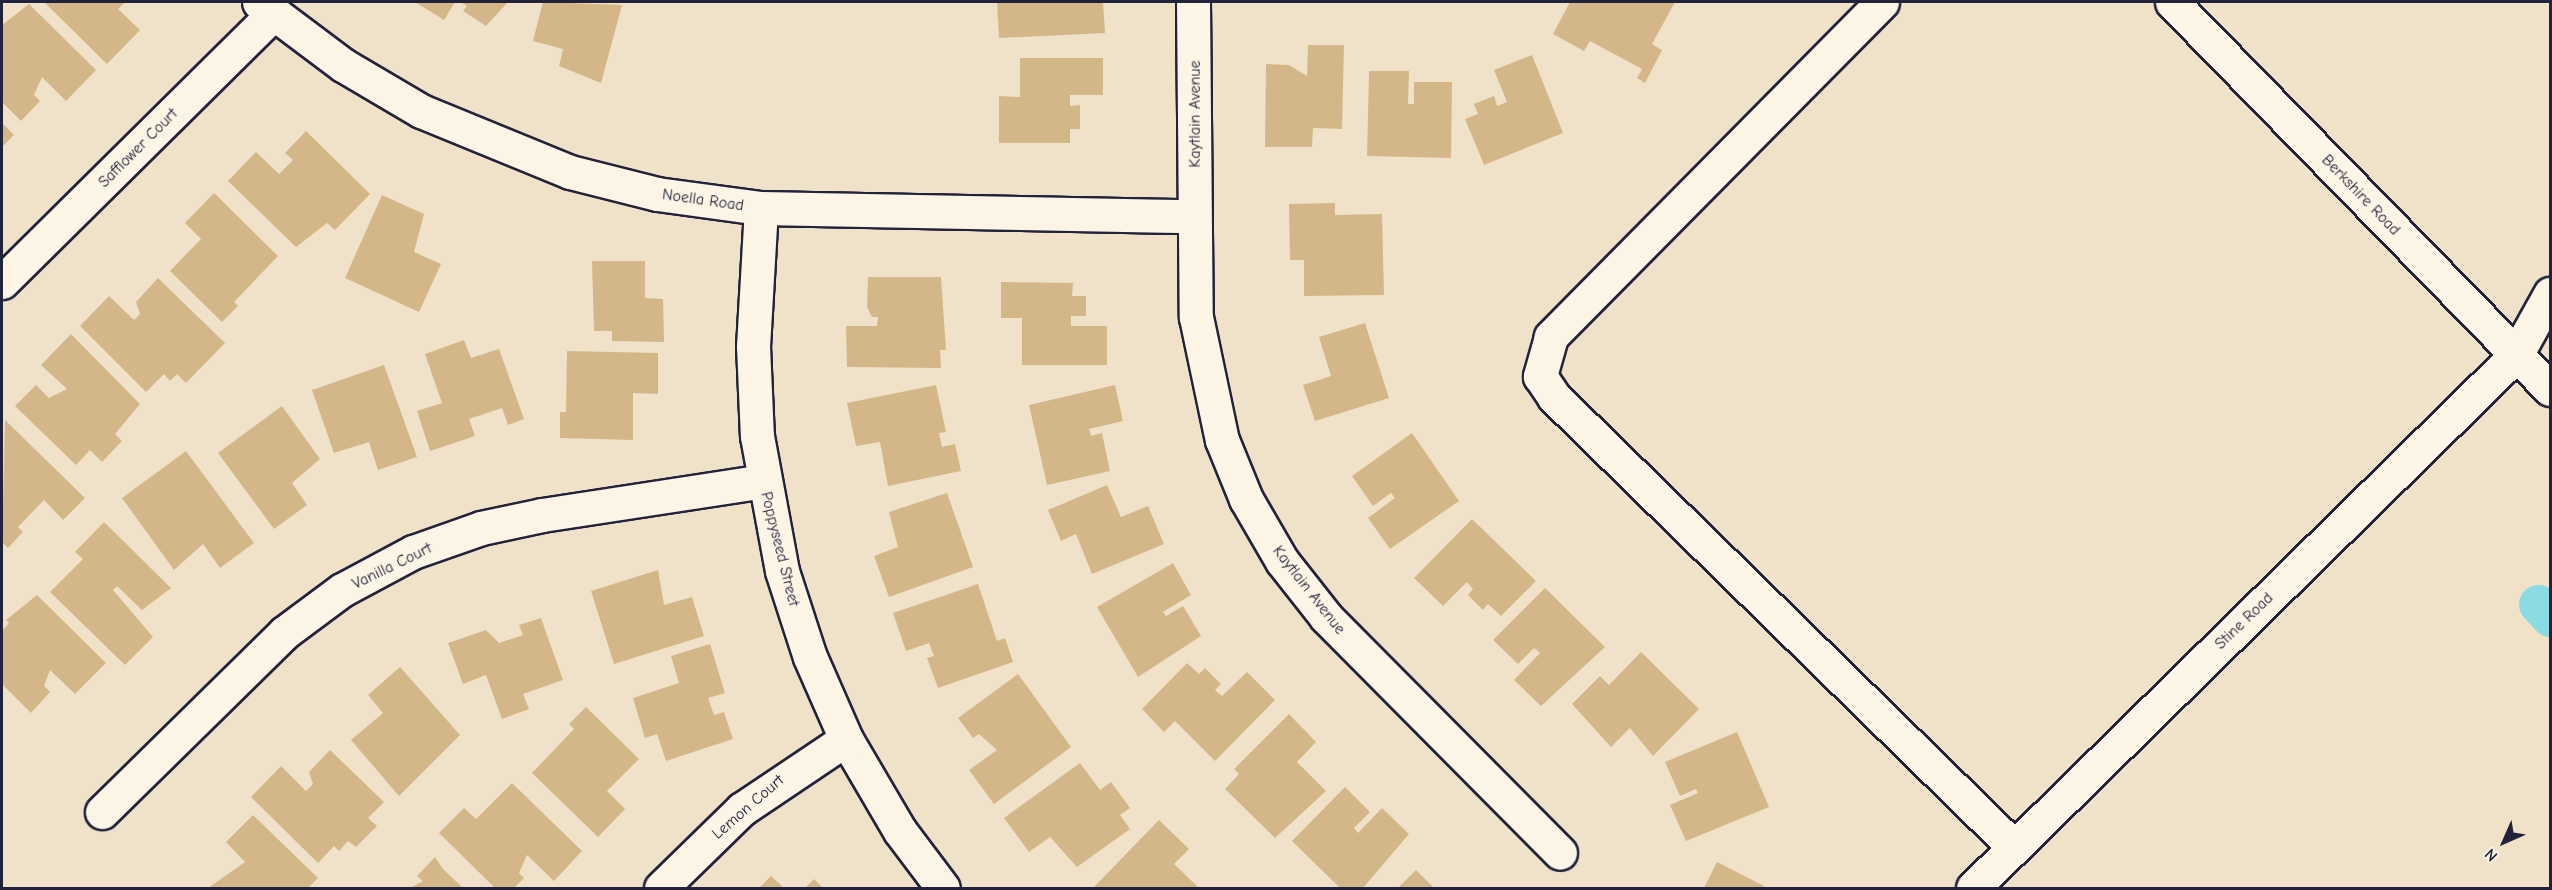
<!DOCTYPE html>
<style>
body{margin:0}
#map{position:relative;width:2552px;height:890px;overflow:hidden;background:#f0e2c9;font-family:"Comic Neue",sans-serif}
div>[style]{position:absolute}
.canal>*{height:39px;margin:-19.5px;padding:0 19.5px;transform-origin:19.5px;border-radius:19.5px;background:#8adbe3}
.building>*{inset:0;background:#d4b789}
.roads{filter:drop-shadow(2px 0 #22223b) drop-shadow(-2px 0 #22223b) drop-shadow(0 2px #22223b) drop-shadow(0 -2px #22223b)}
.minor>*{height:33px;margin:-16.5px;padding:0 16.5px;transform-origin:16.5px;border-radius:16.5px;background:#fcf5e5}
.major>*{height:33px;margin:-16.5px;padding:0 16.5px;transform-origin:16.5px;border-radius:16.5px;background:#fcf5e5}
span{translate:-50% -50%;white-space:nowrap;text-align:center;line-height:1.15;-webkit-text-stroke:4.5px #fcf5e5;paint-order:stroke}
.street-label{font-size:16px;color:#22223b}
.frame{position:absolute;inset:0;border:3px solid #22223b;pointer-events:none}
.north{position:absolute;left:2474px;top:812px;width:60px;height:60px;-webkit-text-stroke:4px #fcf5e5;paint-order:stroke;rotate:225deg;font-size:16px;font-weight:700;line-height:24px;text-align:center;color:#22223b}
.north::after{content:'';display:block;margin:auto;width:21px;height:27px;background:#22223b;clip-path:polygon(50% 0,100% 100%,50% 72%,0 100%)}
</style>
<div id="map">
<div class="canal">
<i style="left:2538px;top:604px;width:18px;rotate:47deg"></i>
</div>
<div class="building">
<i style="clip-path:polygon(44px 2px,125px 2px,118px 9px,140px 30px,107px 64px)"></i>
<i style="clip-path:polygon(415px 2px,455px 2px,444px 20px)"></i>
<i style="clip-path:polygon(460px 2px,508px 2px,486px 26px,463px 11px,467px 6px)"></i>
<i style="clip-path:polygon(543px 2px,622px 5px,601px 83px,559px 66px,563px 49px,533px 41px)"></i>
<i style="clip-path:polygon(997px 2px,1103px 2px,1105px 33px,999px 38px)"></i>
<i style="clip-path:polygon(1570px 2px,1675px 2px,1652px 44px,1662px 50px,1645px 83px,1637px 78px,1642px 69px,1590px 41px,1584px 51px,1553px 34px)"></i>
<i style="clip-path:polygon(29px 4px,96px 70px,66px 101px,42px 77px,34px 95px,40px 101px,21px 121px,2px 102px,2px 25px)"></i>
<i style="clip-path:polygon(1308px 45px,1344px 45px,1342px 129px,1313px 128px,1312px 147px,1265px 147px,1266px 64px,1289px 65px,1307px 76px)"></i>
<i style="clip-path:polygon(1532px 55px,1563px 133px,1484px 165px,1465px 119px,1478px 114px,1474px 104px,1494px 96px,1497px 106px,1507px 102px,1494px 70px)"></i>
<i style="clip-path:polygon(1020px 58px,1103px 58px,1103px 95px,1070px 95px,1070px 106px,1080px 105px,1080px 129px,1070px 129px,1070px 143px,999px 143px,999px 96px,1020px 97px)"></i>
<i style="clip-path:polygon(1369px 71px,1409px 71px,1408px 104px,1414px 104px,1414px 82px,1452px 82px,1451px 158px,1367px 156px)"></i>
<i style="clip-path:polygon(2px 123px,14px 135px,2px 147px)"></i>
<i style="clip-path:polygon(306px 131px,370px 194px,335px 230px,327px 223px,296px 247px,228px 181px,256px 152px,279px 174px,293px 160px,285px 153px)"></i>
<i style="clip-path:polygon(214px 193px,278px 256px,234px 302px,238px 306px,222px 322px,170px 271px,201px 239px,185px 223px)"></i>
<i style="clip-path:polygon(382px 195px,424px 214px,414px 252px,441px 264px,419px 312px,345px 278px)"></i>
<i style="clip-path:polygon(1335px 203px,1335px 215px,1382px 214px,1384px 295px,1304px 296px,1304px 260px,1290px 260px,1289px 204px)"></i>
<i style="clip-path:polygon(592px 261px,645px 261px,645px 298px,663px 299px,664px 342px,612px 341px,612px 331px,594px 331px)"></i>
<i style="clip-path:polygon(868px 277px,941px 277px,946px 350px,940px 350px,941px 368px,847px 367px,846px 326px,877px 326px,878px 317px,872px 317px,867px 307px)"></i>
<i style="clip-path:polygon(158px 278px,225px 343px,186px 383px,177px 374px,170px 381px,164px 374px,146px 392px,80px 326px,109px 296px,134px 320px,140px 314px,136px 302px)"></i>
<i style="clip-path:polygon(1001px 282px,1073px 283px,1072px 296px,1086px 296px,1086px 316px,1071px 316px,1071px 326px,1107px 326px,1107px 365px,1022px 365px,1022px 318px,1001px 318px)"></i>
<i style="clip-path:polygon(1365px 323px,1389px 398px,1315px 421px,1303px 385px,1331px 376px,1319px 337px)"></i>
<i style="clip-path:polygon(71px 334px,140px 404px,115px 434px,122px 441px,102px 462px,90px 450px,76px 465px,15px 406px,36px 385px,49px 398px,67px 389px,41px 365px)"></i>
<i style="clip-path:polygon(464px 340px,471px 358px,499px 349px,524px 419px,508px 425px,502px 408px,469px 419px,475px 436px,430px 451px,417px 411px,442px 403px,425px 354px)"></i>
<i style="clip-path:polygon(567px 351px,658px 353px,658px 394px,633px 393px,633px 440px,560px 438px,560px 412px,566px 412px)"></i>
<i style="clip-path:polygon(384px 365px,417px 457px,378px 470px,369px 442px,334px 453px,312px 390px)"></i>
<i style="clip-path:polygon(936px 385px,946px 432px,939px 433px,942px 447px,955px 444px,961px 471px,888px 486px,880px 442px,856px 446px,847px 403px)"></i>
<i style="clip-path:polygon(1115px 385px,1123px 421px,1089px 429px,1091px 436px,1102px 433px,1110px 471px,1047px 485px,1029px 405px)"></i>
<i style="clip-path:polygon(282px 406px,320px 459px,292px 483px,307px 505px,274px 529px,218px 453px)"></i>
<i style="clip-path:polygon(5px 420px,85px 498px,63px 520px,44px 500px,18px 527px,23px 532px,8px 548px,2px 542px)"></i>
<i style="clip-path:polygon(1412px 433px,1459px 501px,1390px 549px,1368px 518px,1395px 498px,1391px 493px,1373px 506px,1352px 476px)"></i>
<i style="clip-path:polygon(186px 451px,254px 543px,220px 568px,203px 544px,174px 570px,122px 498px)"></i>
<i style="clip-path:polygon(1107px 485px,1121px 517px,1148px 506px,1164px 544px,1092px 574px,1076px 534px,1061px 541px,1048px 510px)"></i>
<i style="clip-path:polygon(947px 493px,973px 567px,889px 597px,874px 556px,898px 547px,889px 512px)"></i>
<i style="clip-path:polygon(1472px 519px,1536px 581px,1501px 616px,1488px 604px,1483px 610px,1468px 595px,1473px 589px,1467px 582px,1443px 606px,1414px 578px)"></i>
<i style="clip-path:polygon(104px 522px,171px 588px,142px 610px,117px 586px,113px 590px,153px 637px,125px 665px,50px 592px,83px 559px,75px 552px)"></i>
<i style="clip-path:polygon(1173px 563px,1191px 595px,1163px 612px,1166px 616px,1183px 606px,1201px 636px,1138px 677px,1097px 607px)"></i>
<i style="clip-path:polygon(658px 570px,664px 605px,692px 597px,704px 636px,614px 664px,591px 591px)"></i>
<i style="clip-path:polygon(978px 584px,997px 641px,1005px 638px,1013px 662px,938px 688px,927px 658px,934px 656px,929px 643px,906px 651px,893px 613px)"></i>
<i style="clip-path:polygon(1545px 588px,1605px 647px,1541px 706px,1514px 680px,1540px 653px,1534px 648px,1518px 664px,1493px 640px)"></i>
<i style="clip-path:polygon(37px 595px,106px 663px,75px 694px,50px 670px,44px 686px,50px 692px,31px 713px,2px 684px,2px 631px,9px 623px,6px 620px)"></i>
<i style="clip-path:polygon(541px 618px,563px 680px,523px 694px,529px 709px,502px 719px,486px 675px,463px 684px,448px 643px,486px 630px,499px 643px,523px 635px,519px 625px)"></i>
<i style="clip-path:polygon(710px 644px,725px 693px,708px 698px,714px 715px,724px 712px,733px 739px,666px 761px,657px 734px,645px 738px,633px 698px,679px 683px,671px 656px)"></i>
<i style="clip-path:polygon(1641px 652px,1699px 709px,1653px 756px,1630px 728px,1611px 747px,1572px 704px,1600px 676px,1609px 685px)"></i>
<i style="clip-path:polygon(1187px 663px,1199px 674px,1205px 668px,1221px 684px,1215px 690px,1222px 696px,1247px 672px,1275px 700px,1215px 761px,1175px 721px,1164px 732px,1142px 709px)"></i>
<i style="clip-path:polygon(400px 667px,460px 735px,399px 796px,351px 740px,383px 713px,368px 695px)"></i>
<i style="clip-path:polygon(1018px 674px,1071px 747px,994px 804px,969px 770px,997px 750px,979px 734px,973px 738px,958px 718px)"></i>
<i style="clip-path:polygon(586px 707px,639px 759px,607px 791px,625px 809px,598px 837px,532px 773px,574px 729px,569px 724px)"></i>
<i style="clip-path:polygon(1289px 714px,1316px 742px,1297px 762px,1326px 791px,1275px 838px,1225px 789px,1239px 774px,1234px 769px)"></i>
<i style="clip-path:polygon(1737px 732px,1769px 807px,1686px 841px,1670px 805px,1698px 793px,1696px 789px,1680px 796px,1665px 762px)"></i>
<i style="clip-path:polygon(330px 750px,384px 802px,368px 818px,377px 826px,356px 847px,348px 841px,339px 851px,334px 846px,318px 863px,251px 797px,281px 766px,306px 791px,313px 784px,309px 772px)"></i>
<i style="clip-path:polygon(1080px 763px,1100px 790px,1111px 782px,1130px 808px,1120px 815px,1130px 829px,1077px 867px,1050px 837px,1029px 852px,1004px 818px)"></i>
<i style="clip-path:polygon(512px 783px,582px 851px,554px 881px,527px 855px,519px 873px,524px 878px,514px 888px,495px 888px,439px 833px,464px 808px,476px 819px)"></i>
<i style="clip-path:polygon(1345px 787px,1370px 812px,1354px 828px,1358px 833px,1382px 808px,1409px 834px,1363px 888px,1340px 888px,1292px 841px)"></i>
<i style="clip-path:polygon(253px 815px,318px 878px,308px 888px,208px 888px,245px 862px,226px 842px)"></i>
<i style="clip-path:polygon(1159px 820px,1189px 849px,1174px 864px,1199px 888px,1093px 888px)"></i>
<i style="clip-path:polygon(435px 857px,443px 869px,463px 888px,410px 888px,423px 881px,417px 876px)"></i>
<i style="clip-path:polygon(1717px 862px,1764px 886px,1763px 888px,1704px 888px)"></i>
<i style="clip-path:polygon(1416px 870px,1434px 888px,1398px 888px)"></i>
<i style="clip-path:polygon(771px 876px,784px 888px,759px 888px)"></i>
<i style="clip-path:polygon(814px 879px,823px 888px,805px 888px)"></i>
</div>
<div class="roads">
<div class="minor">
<i style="left:259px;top:2px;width:105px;rotate:36.9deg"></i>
<i style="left:343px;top:65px;width:91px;rotate:30.5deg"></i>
<i style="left:421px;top:111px;width:161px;rotate:22.3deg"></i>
<i style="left:570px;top:172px;width:90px;rotate:14.2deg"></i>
<i style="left:657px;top:194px;width:105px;rotate:7.7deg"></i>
<i style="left:761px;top:208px;width:433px;rotate:1.1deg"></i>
<i style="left:1193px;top:2px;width:315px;rotate:89.5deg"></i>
<i style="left:1196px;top:317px;width:126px;rotate:78.1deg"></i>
<i style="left:1222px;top:440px;width:64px;rotate:67.9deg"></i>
<i style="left:1246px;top:499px;width:72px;rotate:59.9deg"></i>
<i style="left:1282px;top:561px;width:71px;rotate:51.8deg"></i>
<i style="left:1326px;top:617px;width:332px;rotate:45.2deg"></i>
<i style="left:1882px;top:2px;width:471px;rotate:134.7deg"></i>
<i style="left:1551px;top:337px;width:41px;rotate:105.8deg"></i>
<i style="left:1540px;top:376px;width:25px;rotate:56deg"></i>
<i style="left:1554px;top:397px;width:644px;rotate:44.37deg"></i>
<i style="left:2172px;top:2px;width:541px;rotate:45.67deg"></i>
<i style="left:761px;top:208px;width:138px;rotate:93.3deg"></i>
<i style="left:753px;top:346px;width:90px;rotate:87.5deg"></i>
<i style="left:757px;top:436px;width:137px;rotate:79.5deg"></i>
<i style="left:782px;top:571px;width:90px;rotate:72deg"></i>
<i style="left:810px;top:657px;width:90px;rotate:66.3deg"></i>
<i style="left:846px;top:739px;width:107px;rotate:59.6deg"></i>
<i style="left:900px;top:831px;width:71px;rotate:53deg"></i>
<i style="left:2px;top:282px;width:383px;rotate:-44.7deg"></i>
<i style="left:102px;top:812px;width:255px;rotate:-44.5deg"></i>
<i style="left:284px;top:633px;width:72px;rotate:-36.6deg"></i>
<i style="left:342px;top:590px;width:81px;rotate:-28.2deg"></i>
<i style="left:413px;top:552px;width:72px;rotate:-19.4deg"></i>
<i style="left:481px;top:528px;width:62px;rotate:-12deg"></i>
<i style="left:542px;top:515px;width:224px;rotate:-8.7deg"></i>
<i style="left:661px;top:888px;width:113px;rotate:-44.3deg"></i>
<i style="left:742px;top:809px;width:125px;rotate:-33.9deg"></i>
</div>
<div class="major">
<i style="left:1973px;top:888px;width:761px;rotate:-44.47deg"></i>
<i style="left:2516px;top:355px;width:70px;rotate:-60.9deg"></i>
</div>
</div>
<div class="street-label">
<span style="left:1195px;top:114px;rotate:-90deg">Kaytlain Avenue</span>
<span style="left:138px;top:148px;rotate:-45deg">Safflower Court</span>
<span style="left:2361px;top:195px;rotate:46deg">Berkshire Road</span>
<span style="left:703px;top:200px;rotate:8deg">Noella Road</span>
<span style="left:780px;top:549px;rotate:76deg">Poppyseed Street</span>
<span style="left:392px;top:566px;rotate:-26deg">Vanilla Court</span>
<span style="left:1309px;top:590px;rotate:52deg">Kaytlain Avenue</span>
<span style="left:2244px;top:621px;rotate:-44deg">Stine Road</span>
<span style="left:748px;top:807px;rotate:-41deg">Lemon Court</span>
</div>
<div class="frame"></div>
<div class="north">N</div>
</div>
